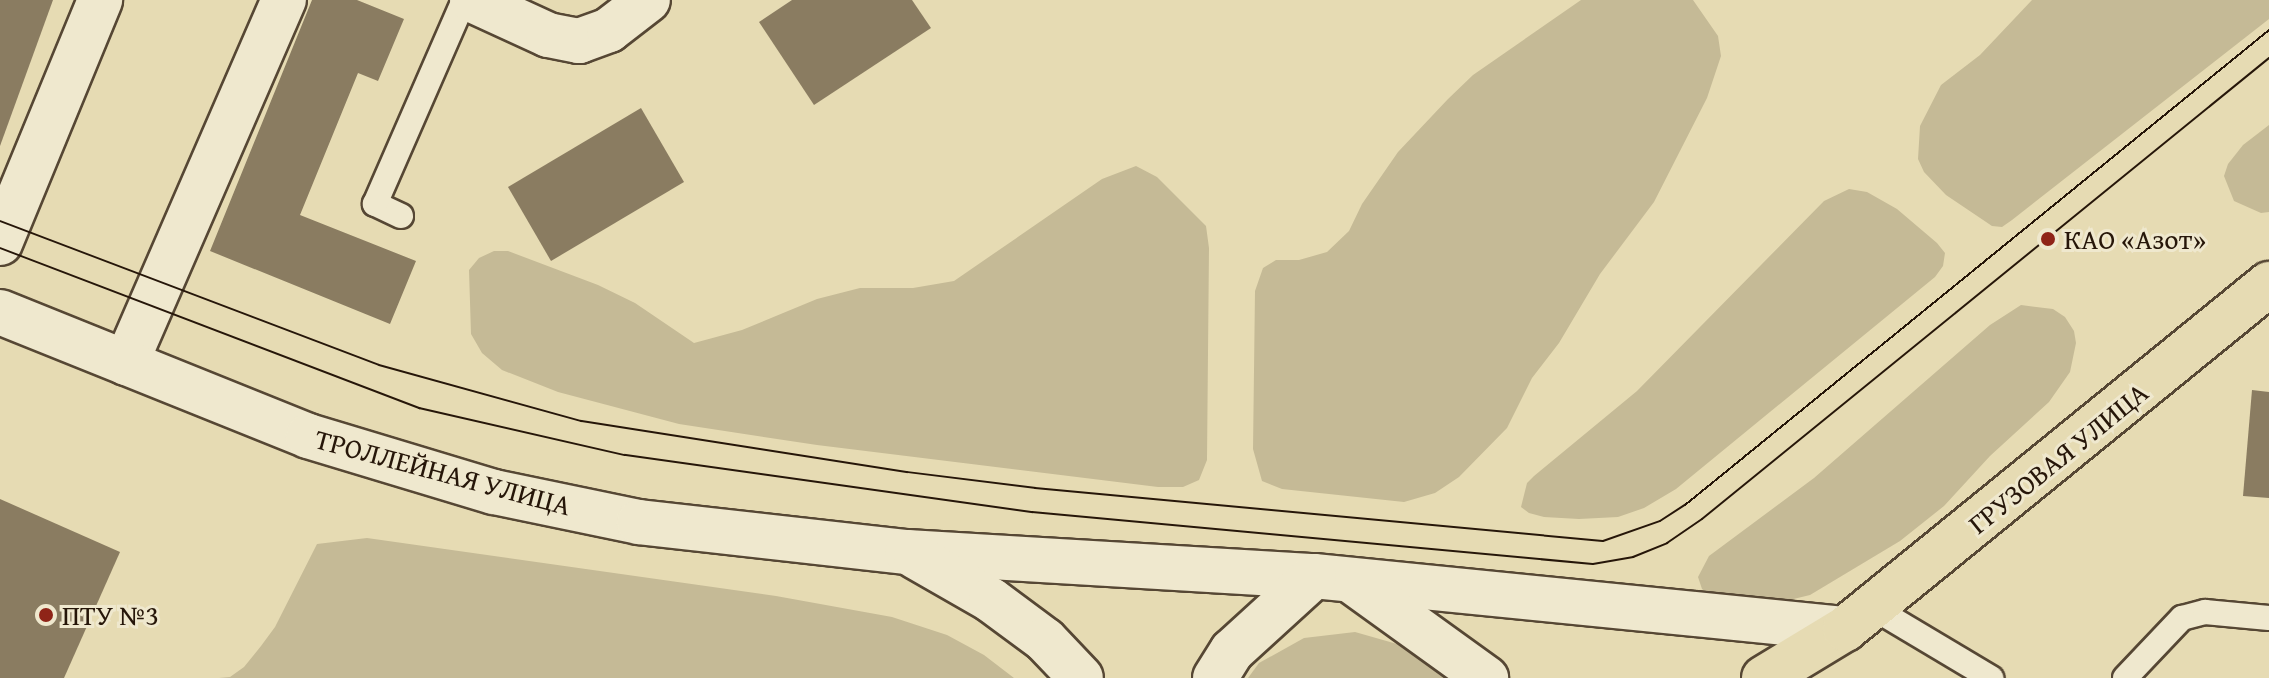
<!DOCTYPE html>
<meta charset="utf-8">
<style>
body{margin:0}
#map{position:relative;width:2269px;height:678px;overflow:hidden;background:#e6dbb3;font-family:"Gentium Book Plus",serif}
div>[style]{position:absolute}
.green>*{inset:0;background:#c5ba96}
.building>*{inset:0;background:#8a7c61}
.roads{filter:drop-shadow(2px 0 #564734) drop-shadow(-2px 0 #564734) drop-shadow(0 2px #564734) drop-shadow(0 -2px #564734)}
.service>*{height:24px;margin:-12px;padding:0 12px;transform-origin:12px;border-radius:12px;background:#efe8ce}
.minor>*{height:44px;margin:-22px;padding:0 22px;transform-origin:22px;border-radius:22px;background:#efe8ce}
.tertiary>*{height:44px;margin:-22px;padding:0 22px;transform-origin:22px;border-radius:22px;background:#efe8ce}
.primary>*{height:44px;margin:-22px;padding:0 22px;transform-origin:22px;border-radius:22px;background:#e6dbb3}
.tram>*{height:2px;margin:-1px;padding:0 1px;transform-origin:1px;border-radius:1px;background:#261609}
.dots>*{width:22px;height:22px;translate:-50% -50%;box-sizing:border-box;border:4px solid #efe8ce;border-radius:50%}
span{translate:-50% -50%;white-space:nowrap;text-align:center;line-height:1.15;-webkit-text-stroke:6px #efe8ce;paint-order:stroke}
.poi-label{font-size:28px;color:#261609}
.left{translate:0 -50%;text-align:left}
.street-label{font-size:28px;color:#261609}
</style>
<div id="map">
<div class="green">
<i style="clip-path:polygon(1581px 0,1693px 0,1718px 36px,1721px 56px,1707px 98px,1654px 202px,1600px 274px,1559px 343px,1532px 378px,1507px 428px,1459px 477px,1435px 493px,1404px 502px,1282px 489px,1262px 481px,1253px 449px,1255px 291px,1263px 268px,1276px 260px,1299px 260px,1327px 252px,1349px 231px,1362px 204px,1398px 152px,1448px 99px,1473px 75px)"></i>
<i style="clip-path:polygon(2032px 0,2269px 0,2269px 19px,2012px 220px,2002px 227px,1992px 226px,1946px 195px,1924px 172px,1918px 159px,1920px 126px,1941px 85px,1980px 55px)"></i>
<i style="clip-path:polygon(2269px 125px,2269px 212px,2261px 213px,2234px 201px,2224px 176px,2228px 164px,2243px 145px)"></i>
<i style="clip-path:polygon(1136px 166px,1157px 177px,1206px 226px,1209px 248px,1207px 460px,1199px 480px,1183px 487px,1158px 487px,817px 445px,679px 424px,558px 392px,502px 370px,482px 353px,471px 334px,469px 270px,479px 258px,494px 251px,508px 251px,598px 285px,635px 303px,694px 343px,742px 330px,817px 299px,860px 288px,913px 288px,954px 281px,1102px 179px)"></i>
<i style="clip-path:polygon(1849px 189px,1867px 192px,1897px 209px,1937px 243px,1945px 253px,1943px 266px,1935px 277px,1676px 489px,1644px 508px,1618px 517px,1579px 519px,1544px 517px,1529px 513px,1521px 507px,1527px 483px,1534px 476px,1637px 391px,1824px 201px)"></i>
<i style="clip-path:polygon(2021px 305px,2053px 309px,2065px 317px,2074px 331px,2076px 343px,2070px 372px,2049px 402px,1990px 456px,1944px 506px,1900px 541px,1810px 595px,1769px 605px,1713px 597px,1702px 589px,1698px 577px,1709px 556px,1814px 478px,1990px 325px)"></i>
<i style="clip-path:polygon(367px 538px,776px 596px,892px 617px,947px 635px,984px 655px,1014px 678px,219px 678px,230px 677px,244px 667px,261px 646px,275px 627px,317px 544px)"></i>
<i style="clip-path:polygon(1355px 632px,1404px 646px,1445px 678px,1248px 678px,1259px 663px,1304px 638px)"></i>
</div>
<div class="building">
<i style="clip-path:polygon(0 0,53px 0,0 146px)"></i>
<i style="clip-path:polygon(312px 0,357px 0,404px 19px,378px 81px,358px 73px,300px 215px,416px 261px,390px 324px,210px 251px)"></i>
<i style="clip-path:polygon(792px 0,912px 0,931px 28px,814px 105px,759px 22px)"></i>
<i style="clip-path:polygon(641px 108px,684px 182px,551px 261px,508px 187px)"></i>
<i style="clip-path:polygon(2252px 390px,2269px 392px,2269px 498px,2243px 496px)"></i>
<i style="clip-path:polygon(0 499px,120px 552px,64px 678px,0 678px)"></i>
</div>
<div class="roads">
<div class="service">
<i style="left:401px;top:216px;width:29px;rotate:-155deg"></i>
<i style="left:375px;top:204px;width:223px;rotate:-66.4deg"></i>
<i style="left:1872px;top:607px;width:139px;rotate:30.8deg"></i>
<i style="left:2125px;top:678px;width:83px;rotate:-46.5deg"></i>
<i style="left:2182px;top:618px;width:24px;rotate:-15deg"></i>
<i style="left:2205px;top:612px;width:64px;rotate:5.4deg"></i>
</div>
<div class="minor">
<i style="left:472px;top:0;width:84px;rotate:24.7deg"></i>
<i style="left:548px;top:35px;width:32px;rotate:11deg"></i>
<i style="left:579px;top:41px;width:32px;rotate:-20deg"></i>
<i style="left:609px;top:30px;width:49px;rotate:-37.6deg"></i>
<i style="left:0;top:243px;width:263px;rotate:-67.6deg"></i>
<i style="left:126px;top:363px;width:396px;rotate:-66.5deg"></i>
</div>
<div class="tertiary">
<i style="left:0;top:312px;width:332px;rotate:21.9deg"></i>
<i style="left:308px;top:436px;width:194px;rotate:16.8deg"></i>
<i style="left:494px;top:492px;width:148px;rotate:11.7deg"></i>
<i style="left:639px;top:522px;width:270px;rotate:6.4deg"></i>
<i style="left:907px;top:552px;width:408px;rotate:3.4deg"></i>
<i style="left:1314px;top:576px;width:534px;rotate:5.7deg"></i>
<i style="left:916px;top:557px;width:86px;rotate:29.8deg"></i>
<i style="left:991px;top:600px;width:67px;rotate:36.5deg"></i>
<i style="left:1045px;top:640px;width:52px;rotate:46.5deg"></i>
<i style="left:1350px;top:580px;width:168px;rotate:35.8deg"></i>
<i style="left:1215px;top:678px;width:32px;rotate:-58deg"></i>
<i style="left:1232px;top:651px;width:111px;rotate:-42.4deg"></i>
</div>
<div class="primary">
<i style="left:1764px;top:678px;width:95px;rotate:-31.2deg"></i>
<i style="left:1845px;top:629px;width:547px;rotate:-39.13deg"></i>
</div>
</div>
<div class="tram">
<i style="left:0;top:221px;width:405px;rotate:20.8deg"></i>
<i style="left:379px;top:365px;width:210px;rotate:15.5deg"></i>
<i style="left:581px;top:421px;width:330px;rotate:8.9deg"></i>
<i style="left:907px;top:472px;width:129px;rotate:7.1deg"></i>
<i style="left:1035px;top:488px;width:570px;rotate:5.33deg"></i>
<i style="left:1603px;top:541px;width:60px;rotate:-19.3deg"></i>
<i style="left:1660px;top:521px;width:30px;rotate:-33deg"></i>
<i style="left:1685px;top:505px;width:753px;rotate:-39.12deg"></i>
<i style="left:0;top:248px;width:449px;rotate:20.9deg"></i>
<i style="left:419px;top:408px;width:211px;rotate:12.9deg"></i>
<i style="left:625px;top:455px;width:411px;rotate:8deg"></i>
<i style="left:1032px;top:512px;width:563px;rotate:5.3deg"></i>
<i style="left:1593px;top:564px;width:41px;rotate:-9.9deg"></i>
<i style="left:1633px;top:557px;width:37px;rotate:-22deg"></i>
<i style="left:1667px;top:543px;width:42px;rotate:-34.4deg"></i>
<i style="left:1702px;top:519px;width:731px;rotate:-39.11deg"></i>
</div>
<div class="dots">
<i style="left:2048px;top:239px;background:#8f2418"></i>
<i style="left:46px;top:615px;background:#8f2418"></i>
</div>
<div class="poi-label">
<span class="left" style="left:2064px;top:239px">КАО «Азот»</span>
<span class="left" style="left:62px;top:615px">ПТУ №3</span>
</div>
<div class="street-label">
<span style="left:2058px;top:458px;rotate:-39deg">ГРУЗОВАЯ УЛИЦА</span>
<span style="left:443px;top:472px;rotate:15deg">ТРОЛЛЕЙНАЯ УЛИЦА</span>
</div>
</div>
